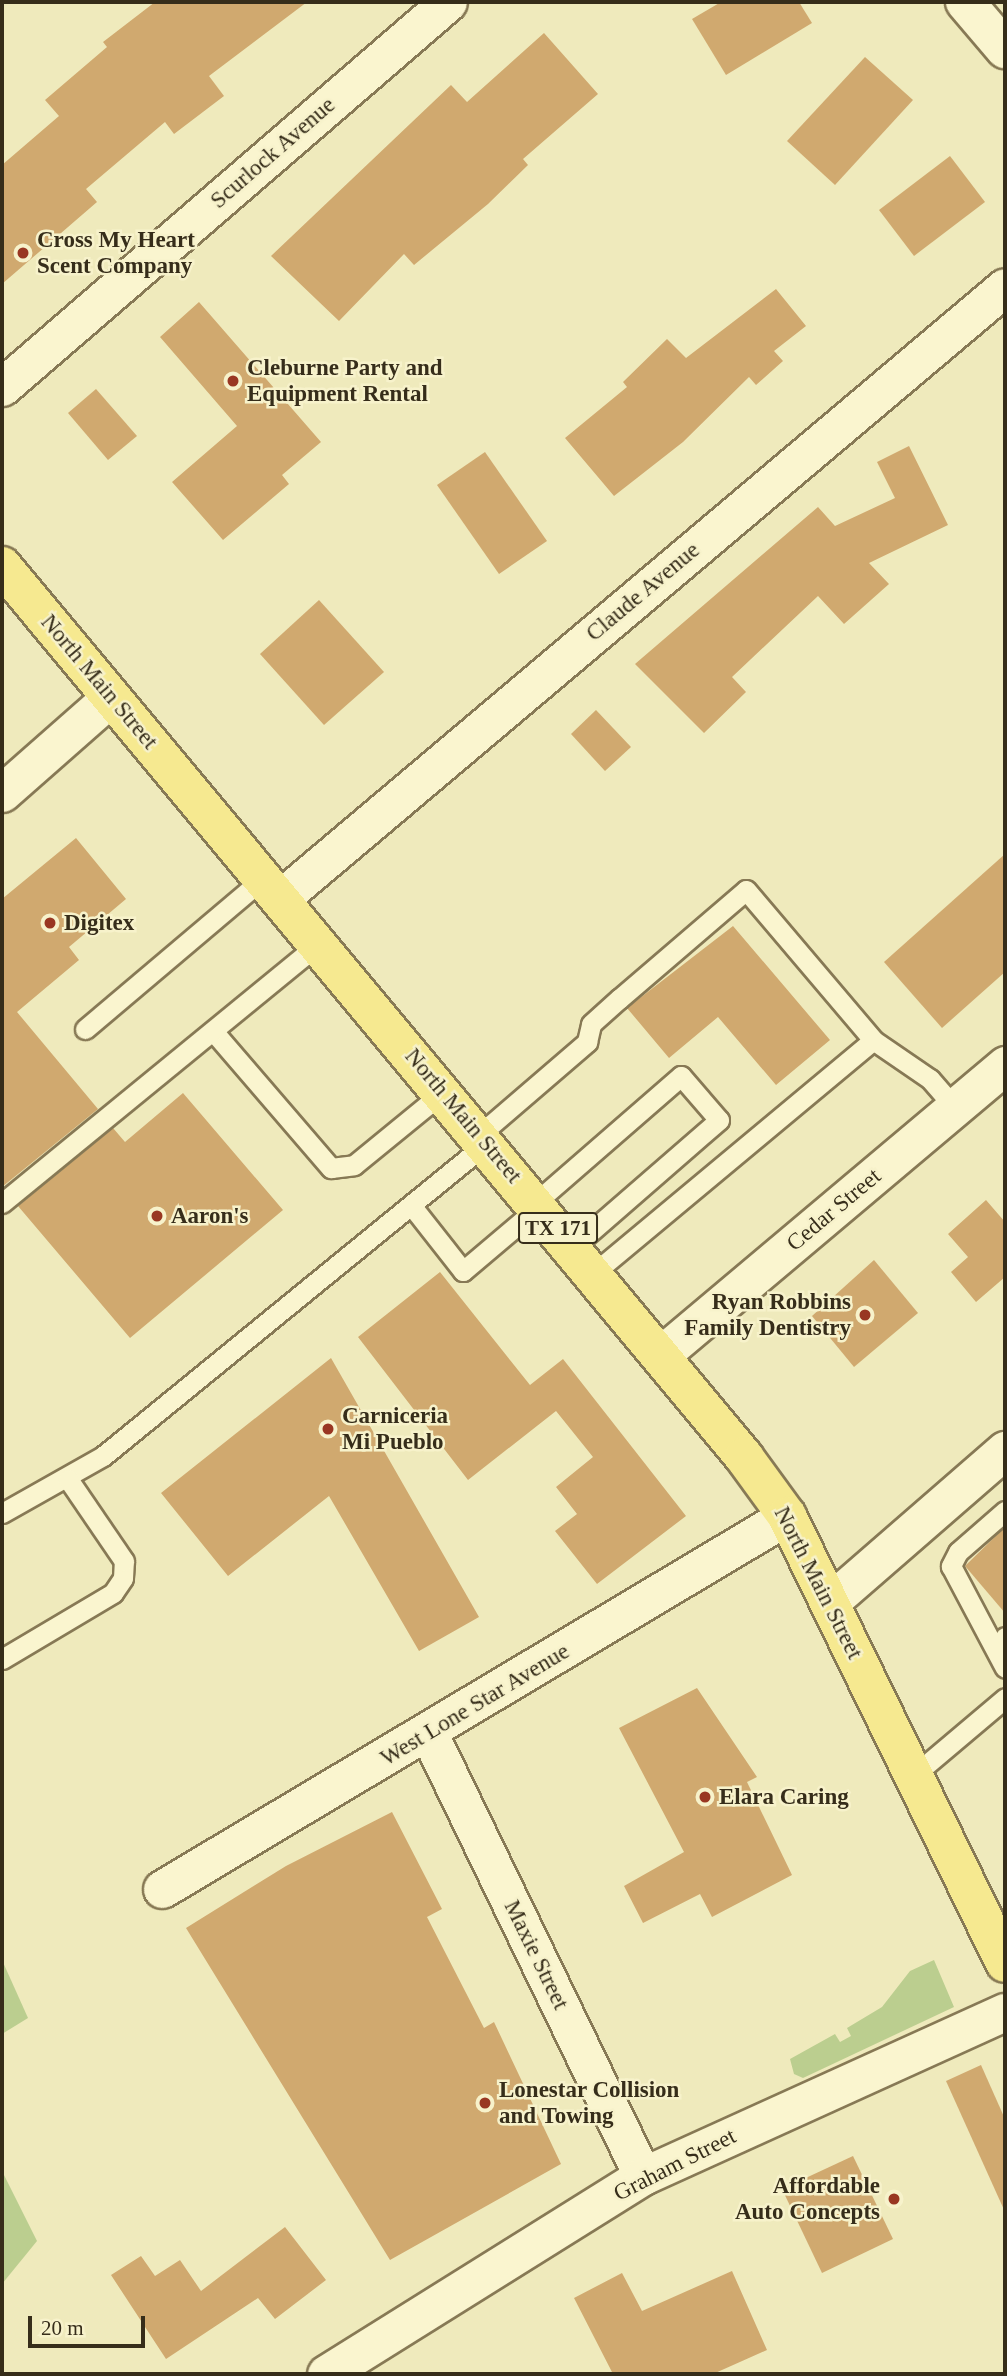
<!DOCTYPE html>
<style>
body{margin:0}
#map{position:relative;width:1007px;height:2376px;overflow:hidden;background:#efeabc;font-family:"Times New Roman",serif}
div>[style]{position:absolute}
.green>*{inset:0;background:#bbce8f}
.building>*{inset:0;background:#d0a96f}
.roads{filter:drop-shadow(2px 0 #877955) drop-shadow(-2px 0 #877955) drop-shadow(0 2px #877955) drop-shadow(0 -2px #877955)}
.service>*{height:19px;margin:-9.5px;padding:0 9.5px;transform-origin:9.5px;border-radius:9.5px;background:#faf5cf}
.minor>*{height:37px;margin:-18.5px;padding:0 18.5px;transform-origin:18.5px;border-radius:18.5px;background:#faf5cf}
.tertiary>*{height:38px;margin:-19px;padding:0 19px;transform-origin:19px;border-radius:19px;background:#faf5cf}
.primary>*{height:38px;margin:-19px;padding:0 19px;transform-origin:19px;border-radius:19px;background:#f6e990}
.dots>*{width:19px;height:19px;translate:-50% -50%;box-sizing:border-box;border:4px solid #f7f2cb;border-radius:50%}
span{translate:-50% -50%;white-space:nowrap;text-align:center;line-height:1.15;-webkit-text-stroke:5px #f7f2cb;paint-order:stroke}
.shield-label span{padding:2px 5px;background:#f7f2cb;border:2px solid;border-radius:5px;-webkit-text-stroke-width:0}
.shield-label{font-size:21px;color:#362d1a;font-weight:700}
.street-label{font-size:23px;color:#362d1a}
.poi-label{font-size:23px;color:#362d1a;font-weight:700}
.left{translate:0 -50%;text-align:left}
.right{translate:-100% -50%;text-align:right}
.frame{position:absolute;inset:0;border:4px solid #362d1a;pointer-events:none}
.scale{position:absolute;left:28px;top:2316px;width:117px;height:32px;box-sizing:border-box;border:4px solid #362d1a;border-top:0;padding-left:9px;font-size:21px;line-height:24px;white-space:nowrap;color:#362d1a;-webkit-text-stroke:5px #f7f2cb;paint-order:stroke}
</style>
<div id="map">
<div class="green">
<i style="clip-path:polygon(2px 1960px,28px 2018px,2px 2034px)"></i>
<i style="clip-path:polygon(934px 1960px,954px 2007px,803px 2078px,794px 2074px,790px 2059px,835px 2034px,840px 2042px,851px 2036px,847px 2028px,882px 2007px,910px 1971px)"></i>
<i style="clip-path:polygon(2px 2171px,37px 2241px,2px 2284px)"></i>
</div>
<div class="building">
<i style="clip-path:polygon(155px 2px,307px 2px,209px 76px,224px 96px,174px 134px,165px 122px,86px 189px,97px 202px,2px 284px,2px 165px,59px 116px,45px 100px,107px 47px,103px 42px)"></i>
<i style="clip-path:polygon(721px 2px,799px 2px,812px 23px,726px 75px,692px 19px)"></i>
<i style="clip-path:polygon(544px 33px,598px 94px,523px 159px,528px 165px,488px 204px,414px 265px,404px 254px,339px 321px,271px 256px,451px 85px,467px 102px)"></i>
<i style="clip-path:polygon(865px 57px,913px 100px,835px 185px,787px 141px)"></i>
<i style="clip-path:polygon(950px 156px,985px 202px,914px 256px,879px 210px)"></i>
<i style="clip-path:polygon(776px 289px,806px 326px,774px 351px,783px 361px,756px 385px,749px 377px,683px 442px,614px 496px,565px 438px,627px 387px,623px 382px,667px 339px,686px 358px)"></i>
<i style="clip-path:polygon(199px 302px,321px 442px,282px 475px,289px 484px,223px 540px,172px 482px,237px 426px,160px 337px)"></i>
<i style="clip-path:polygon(96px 389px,137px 436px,108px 460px,68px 413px)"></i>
<i style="clip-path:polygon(909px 446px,948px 525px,869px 563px,889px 584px,844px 624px,818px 596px,732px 677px,746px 692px,704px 733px,635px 664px,818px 507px,835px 526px,895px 498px,877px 462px)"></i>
<i style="clip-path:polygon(485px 452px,547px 541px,499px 574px,437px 485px)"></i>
<i style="clip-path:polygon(319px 600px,384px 672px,324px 725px,260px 654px)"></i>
<i style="clip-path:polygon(596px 710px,631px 747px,605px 771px,571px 734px)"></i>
<i style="clip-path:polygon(76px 838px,126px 899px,69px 947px,79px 960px,17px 1012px,98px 1109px,2px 1187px,2px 899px)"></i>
<i style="clip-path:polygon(1005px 854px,1005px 972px,942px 1028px,884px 962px)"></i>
<i style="clip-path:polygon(733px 926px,830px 1040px,776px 1085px,718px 1017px,669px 1058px,627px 1008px)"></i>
<i style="clip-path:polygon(183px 1093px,283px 1210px,130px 1338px,18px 1206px,113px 1128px,125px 1142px)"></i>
<i style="clip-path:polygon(986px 1200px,1005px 1222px,1005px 1277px,976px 1302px,951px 1272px,968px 1257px,948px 1234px)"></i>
<i style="clip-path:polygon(874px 1260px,918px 1313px,854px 1367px,812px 1316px)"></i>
<i style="clip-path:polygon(440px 1272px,530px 1385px,563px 1359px,686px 1516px,597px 1584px,555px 1531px,577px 1514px,556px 1487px,593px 1457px,556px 1411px,468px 1480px,358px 1337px)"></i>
<i style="clip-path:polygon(331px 1358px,479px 1617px,419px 1651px,329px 1496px,228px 1576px,161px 1493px)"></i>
<i style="clip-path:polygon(1005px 1527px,1005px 1613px,965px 1566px)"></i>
<i style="clip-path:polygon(697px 1688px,757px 1777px,747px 1782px,792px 1875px,712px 1917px,700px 1894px,643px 1923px,624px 1886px,684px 1852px,619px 1728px)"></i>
<i style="clip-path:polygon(392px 1812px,442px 1909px,427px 1917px,484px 2028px,494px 2022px,561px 2164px,390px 2260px,186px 1928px,286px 1866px)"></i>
<i style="clip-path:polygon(981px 2065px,1005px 2119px,1005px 2212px,946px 2081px)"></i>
<i style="clip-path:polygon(853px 2156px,893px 2239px,822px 2273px,782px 2189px)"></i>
<i style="clip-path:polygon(285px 2227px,326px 2280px,275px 2319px,258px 2298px,166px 2359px,111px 2275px,141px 2256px,155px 2276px,180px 2260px,201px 2291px)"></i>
<i style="clip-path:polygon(732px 2271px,767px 2350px,713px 2374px,613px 2374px,574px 2298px,622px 2273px,642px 2311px)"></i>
</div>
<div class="roads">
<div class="service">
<i style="left:85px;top:1029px;width:234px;rotate:-40.2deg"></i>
<i style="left:213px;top:1031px;width:181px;rotate:49.3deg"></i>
<i style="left:331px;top:1168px;width:23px;rotate:-7deg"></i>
<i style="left:354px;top:1165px;width:114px;rotate:-39.3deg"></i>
<i style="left:479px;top:1135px;width:143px;rotate:-40.7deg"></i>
<i style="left:587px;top:1042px;width:18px;rotate:-77deg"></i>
<i style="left:591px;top:1024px;width:38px;rotate:-42deg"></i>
<i style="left:619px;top:999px;width:167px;rotate:-40.6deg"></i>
<i style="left:746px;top:890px;width:197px;rotate:49.7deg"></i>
<i style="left:536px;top:1202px;width:192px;rotate:-41deg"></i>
<i style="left:681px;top:1076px;width:58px;rotate:49.2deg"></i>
<i style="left:719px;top:1120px;width:192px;rotate:139deg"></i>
<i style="left:2px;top:1203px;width:409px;rotate:-39.3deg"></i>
<i style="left:411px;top:1205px;width:84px;rotate:51.8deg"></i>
<i style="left:463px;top:1271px;width:101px;rotate:-40.2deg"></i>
<i style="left:595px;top:1272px;width:362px;rotate:-39.8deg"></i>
<i style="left:873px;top:1040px;width:69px;rotate:34.4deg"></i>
<i style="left:930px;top:1079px;width:38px;rotate:49deg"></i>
<i style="left:1005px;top:1511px;width:62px;rotate:138.9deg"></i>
<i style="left:958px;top:1552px;width:16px;rotate:117deg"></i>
<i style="left:951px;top:1566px;width:115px;rotate:62.1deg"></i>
<i style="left:2px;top:1513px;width:116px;rotate:-29.4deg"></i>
<i style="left:103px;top:1456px;width:494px;rotate:-39.2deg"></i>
<i style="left:1005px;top:1637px;width:2px;rotate:90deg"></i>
<i style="left:2px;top:1659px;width:129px;rotate:-30.7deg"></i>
<i style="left:113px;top:1593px;width:18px;rotate:-56deg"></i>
<i style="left:123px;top:1578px;width:17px;rotate:-87deg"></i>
<i style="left:124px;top:1561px;width:99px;rotate:-124.3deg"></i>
<i style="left:914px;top:1775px;width:119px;rotate:-40.2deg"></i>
</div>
<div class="minor">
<i style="left:2px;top:387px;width:589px;rotate:-40.8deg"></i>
<i style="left:2px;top:793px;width:145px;rotate:-41.4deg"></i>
<i style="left:281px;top:898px;width:947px;rotate:-40.16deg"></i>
<i style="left:662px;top:1354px;width:449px;rotate:-40.1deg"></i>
<i style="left:830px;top:1602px;width:232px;rotate:-41deg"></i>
<i style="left:429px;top:1734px;width:491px;rotate:64.2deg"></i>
<i style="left:162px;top:1889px;width:728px;rotate:-30.83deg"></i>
<i style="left:326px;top:2374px;width:374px;rotate:-32deg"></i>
<i style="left:643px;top:2176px;width:397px;rotate:-24.4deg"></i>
</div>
<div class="tertiary">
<i style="left:965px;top:2px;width:62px;rotate:49.6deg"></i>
</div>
<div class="primary">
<i style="left:2px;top:566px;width:1160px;rotate:50.21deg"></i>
<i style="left:744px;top:1457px;width:73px;rotate:53.9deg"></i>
<i style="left:787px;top:1516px;width:497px;rotate:64deg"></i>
</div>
</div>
<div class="dots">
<i style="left:23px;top:253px;background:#993722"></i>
<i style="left:233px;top:381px;background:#993722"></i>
<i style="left:50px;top:923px;background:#993722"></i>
<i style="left:157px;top:1216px;background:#993722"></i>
<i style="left:865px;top:1315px;background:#993722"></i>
<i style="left:328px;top:1429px;background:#993722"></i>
<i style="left:705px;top:1797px;background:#993722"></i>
<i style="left:485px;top:2103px;background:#993722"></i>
<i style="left:894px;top:2199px;background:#993722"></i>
</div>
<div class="shield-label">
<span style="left:558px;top:1228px">TX 171</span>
</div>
<div class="street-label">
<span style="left:273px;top:153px;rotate:-41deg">Scurlock Avenue</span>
<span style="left:643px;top:592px;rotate:-40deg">Claude Avenue</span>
<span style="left:99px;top:682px;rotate:50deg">North Main Street</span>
<span style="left:463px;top:1116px;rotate:50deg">North Main Street</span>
<span style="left:834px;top:1210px;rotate:-40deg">Cedar Street</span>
<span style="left:818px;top:1583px;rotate:63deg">North Main Street</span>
<span style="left:475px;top:1705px;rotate:-31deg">West Lone Star Avenue</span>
<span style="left:536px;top:1955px;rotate:64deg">Maxie Street</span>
<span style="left:675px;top:2165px;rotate:-27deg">Graham Street</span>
</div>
<div class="poi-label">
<span class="left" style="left:37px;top:253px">Cross My Heart<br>Scent Company</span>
<span class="left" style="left:247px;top:381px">Cleburne Party and<br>Equipment Rental</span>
<span class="left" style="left:64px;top:923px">Digitex</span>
<span class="left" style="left:171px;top:1216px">Aaron's</span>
<span class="right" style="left:851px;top:1315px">Ryan Robbins<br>Family Dentistry</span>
<span class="left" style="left:342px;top:1429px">Carniceria<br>Mi Pueblo</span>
<span class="left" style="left:719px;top:1797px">Elara Caring</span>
<span class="left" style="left:499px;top:2103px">Lonestar Collision<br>and Towing</span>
<span class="right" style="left:880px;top:2199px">Affordable<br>Auto Concepts</span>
</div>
<div class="frame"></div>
<div class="scale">20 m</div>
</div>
